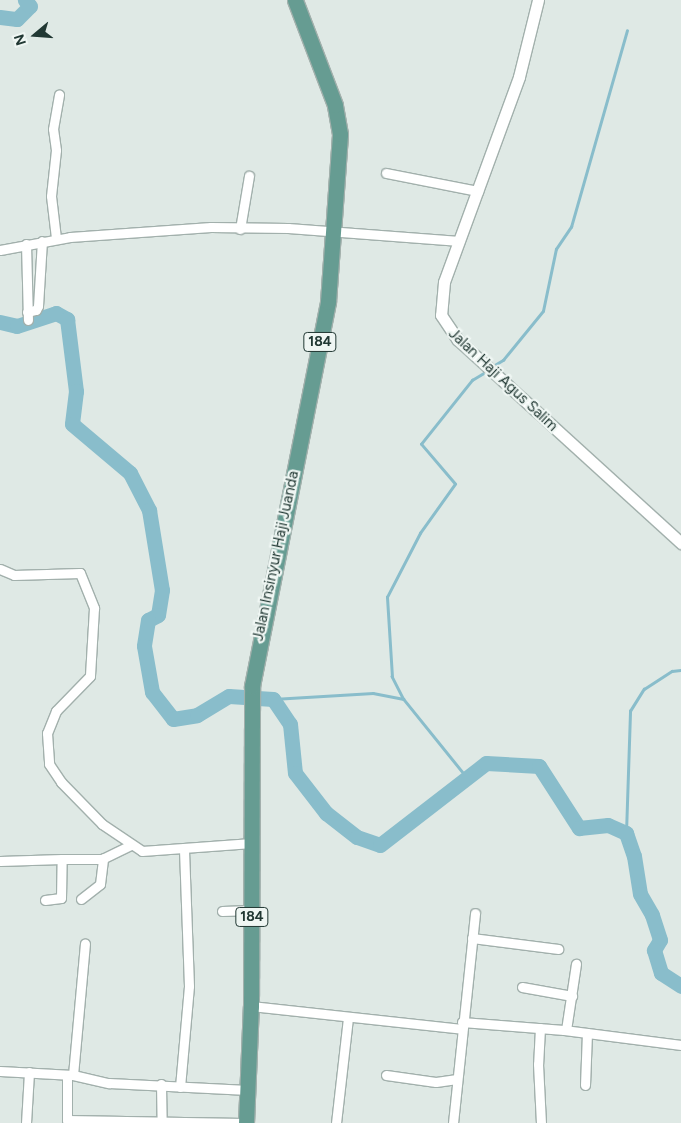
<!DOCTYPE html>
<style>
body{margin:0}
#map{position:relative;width:681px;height:1123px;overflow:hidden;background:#dfe9e5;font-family:Figtree,sans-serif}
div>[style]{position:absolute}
.stream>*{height:2.5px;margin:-1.25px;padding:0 1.25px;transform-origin:1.25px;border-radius:1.25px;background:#89bdcb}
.river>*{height:15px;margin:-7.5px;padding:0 7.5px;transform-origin:7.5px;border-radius:7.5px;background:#89bdcb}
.roads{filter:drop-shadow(1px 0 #a2b0ac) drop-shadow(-1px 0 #a2b0ac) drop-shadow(0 1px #a2b0ac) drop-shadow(0 -1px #a2b0ac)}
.minor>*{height:9px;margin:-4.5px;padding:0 4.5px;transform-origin:4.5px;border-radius:4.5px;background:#fff}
.tertiary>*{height:11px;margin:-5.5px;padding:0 5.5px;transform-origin:5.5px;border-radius:5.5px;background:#fff}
.primary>*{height:15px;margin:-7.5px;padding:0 7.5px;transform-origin:7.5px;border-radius:7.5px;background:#669c92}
span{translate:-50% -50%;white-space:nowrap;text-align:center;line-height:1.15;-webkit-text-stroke:4.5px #eff6f3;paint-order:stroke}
.shield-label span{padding:1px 4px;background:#eff6f3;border:1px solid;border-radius:4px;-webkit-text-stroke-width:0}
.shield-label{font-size:14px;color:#213833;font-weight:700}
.street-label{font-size:15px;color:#213833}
.north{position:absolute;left:10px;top:10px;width:50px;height:50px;-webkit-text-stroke:4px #eff6f3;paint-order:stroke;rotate:252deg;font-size:14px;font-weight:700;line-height:20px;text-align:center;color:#213833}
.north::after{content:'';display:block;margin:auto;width:18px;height:22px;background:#213833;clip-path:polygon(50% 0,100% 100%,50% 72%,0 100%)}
</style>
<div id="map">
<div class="stream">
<i style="left:493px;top:366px;width:12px;rotate:-31deg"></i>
<i style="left:503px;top:360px;width:63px;rotate:-50.8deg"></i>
<i style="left:543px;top:311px;width:63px;rotate:-78.2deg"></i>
<i style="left:556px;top:249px;width:27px;rotate:-56deg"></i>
<i style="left:571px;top:227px;width:204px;rotate:-74.1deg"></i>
<i style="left:273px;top:699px;width:100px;rotate:-3.4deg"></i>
<i style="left:373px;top:693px;width:31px;rotate:11deg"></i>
<i style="left:466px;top:777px;width:100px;rotate:-128.9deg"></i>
<i style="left:403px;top:699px;width:25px;rotate:-117deg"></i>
<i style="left:392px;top:677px;width:80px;rotate:-93.6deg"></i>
<i style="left:387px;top:597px;width:72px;rotate:-62.7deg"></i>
<i style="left:420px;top:533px;width:60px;rotate:-54.5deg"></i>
<i style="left:455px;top:484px;width:52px;rotate:-130.4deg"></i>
<i style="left:421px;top:444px;width:82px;rotate:-51.4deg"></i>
<i style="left:472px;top:380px;width:17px;rotate:-31deg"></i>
<i style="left:626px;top:833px;width:122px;rotate:-88.1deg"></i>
<i style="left:630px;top:711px;width:26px;rotate:-58deg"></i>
<i style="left:644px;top:689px;width:33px;rotate:-33deg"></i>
<i style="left:672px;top:671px;width:9px;rotate:-6deg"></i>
</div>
<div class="river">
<i style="left:0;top:17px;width:17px;rotate:7deg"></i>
<i style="left:17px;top:19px;width:18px;rotate:-45deg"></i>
<i style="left:30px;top:6px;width:8px;rotate:-130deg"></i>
<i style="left:0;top:322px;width:17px;rotate:13deg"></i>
<i style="left:17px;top:326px;width:41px;rotate:-18.4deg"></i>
<i style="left:56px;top:313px;width:13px;rotate:29deg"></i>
<i style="left:67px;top:319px;width:73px;rotate:82.9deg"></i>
<i style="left:76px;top:391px;width:33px;rotate:97deg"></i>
<i style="left:72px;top:424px;width:76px;rotate:40.2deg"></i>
<i style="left:130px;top:473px;width:42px;rotate:62.8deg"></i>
<i style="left:149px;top:510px;width:81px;rotate:80.8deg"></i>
<i style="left:162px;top:590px;width:25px;rotate:99deg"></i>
<i style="left:158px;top:615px;width:11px;rotate:153deg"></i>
<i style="left:148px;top:620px;width:26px;rotate:99deg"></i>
<i style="left:144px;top:646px;width:47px;rotate:80.1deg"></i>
<i style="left:152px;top:692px;width:34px;rotate:52deg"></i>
<i style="left:173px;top:719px;width:24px;rotate:-9deg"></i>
<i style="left:197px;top:715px;width:37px;rotate:-31deg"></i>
<i style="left:229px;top:696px;width:44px;rotate:3.9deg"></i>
<i style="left:273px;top:699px;width:30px;rotate:56deg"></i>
<i style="left:290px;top:724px;width:49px;rotate:84.2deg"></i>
<i style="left:295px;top:773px;width:51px;rotate:52.2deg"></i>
<i style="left:326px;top:813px;width:39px;rotate:38deg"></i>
<i style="left:357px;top:837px;width:24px;rotate:19deg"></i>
<i style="left:380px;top:845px;width:134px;rotate:-37.7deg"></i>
<i style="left:486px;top:763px;width:53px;rotate:3.2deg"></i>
<i style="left:539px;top:766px;width:74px;rotate:57.2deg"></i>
<i style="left:579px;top:828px;width:29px;rotate:-6deg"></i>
<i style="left:608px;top:825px;width:20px;rotate:24deg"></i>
<i style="left:626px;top:833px;width:24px;rotate:71deg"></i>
<i style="left:634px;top:856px;width:38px;rotate:81deg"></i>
<i style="left:640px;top:894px;width:24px;rotate:60deg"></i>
<i style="left:652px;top:915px;width:26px;rotate:72deg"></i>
<i style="left:660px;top:940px;width:12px;rotate:121deg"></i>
<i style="left:654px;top:950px;width:24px;rotate:73deg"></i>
<i style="left:661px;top:973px;width:24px;rotate:33deg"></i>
</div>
<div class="roads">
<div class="minor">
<i style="left:386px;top:173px;width:94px;rotate:11.1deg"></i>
<i style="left:240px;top:229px;width:54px;rotate:-80.4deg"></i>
<i style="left:56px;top:238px;width:42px;rotate:-96.8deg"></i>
<i style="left:51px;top:196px;width:46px;rotate:-83.8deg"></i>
<i style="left:56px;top:150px;width:21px;rotate:-98deg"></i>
<i style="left:53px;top:129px;width:35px;rotate:-80deg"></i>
<i style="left:26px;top:244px;width:76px;rotate:88.5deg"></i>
<i style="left:0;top:250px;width:71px;rotate:-10.5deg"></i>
<i style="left:70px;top:237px;width:141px;rotate:-4.1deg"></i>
<i style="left:211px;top:227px;width:77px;rotate:0.7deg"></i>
<i style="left:288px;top:228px;width:172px;rotate:4.3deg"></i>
<i style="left:27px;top:312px;width:9px;rotate:-13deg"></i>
<i style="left:36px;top:310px;width:4px;rotate:-63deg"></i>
<i style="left:38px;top:306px;width:65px;rotate:-86.5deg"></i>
<i style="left:0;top:569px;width:15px;rotate:23deg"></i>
<i style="left:14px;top:575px;width:66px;rotate:-1.7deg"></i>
<i style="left:80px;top:573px;width:38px;rotate:68deg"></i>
<i style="left:94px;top:608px;width:68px;rotate:93.4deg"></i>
<i style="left:90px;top:676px;width:49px;rotate:134.2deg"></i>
<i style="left:56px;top:711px;width:24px;rotate:112deg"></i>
<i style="left:47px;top:733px;width:31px;rotate:86deg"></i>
<i style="left:49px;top:764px;width:22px;rotate:56deg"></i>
<i style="left:61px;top:782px;width:59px;rotate:45.7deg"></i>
<i style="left:102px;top:824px;width:48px;rotate:34deg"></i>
<i style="left:142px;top:851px;width:110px;rotate:-4.2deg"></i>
<i style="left:0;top:861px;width:62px;rotate:-1.8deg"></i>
<i style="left:81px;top:899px;width:24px;rotate:-38deg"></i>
<i style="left:100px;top:884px;width:26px;rotate:-83deg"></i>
<i style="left:45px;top:900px;width:16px;rotate:-7deg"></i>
<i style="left:61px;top:898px;width:39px;rotate:-89deg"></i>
<i style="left:62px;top:859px;width:40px"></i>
<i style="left:102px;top:859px;width:32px;rotate:-26deg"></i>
<i style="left:222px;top:911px;width:30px;rotate:-2deg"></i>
<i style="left:472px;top:938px;width:87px;rotate:7.3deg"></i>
<i style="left:522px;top:987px;width:51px;rotate:10.2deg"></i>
<i style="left:251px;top:1006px;width:212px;rotate:6.2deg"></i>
<i style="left:462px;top:1022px;width:102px;rotate:4.5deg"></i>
<i style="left:564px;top:1030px;width:118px;rotate:7.3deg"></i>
<i style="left:540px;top:1028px;width:36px;rotate:93deg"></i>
<i style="left:538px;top:1064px;width:59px;rotate:87.1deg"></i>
<i style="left:566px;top:1030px;width:67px;rotate:-81.4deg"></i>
<i style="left:0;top:1071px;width:73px;rotate:3.1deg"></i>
<i style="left:73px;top:1075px;width:37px;rotate:13deg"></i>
<i style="left:109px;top:1083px;width:139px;rotate:2.9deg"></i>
<i style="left:67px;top:1075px;width:45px;rotate:90deg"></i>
<i style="left:67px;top:1120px;width:176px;rotate:1deg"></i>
<i style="left:73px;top:1075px;width:132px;rotate:-84.8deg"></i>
<i style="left:386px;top:1075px;width:50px;rotate:8deg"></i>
<i style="left:436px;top:1082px;width:21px;rotate:-8deg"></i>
<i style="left:161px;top:1084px;width:39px;rotate:89deg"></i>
<i style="left:585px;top:1085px;width:52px;rotate:-87.8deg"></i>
<i style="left:180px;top:1087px;width:101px;rotate:-84.9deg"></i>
<i style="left:189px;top:986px;width:138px;rotate:-92.1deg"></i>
<i style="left:26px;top:1123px;width:51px;rotate:-86.6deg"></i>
<i style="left:336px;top:1123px;width:106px;rotate:-83.5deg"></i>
<i style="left:453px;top:1123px;width:211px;rotate:-84deg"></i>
</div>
<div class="tertiary">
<i style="left:538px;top:0;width:79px;rotate:103.9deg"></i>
<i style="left:519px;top:77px;width:218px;rotate:110.1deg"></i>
<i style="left:444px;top:282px;width:33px;rotate:95deg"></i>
<i style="left:441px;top:315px;width:30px;rotate:56deg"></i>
<i style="left:458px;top:340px;width:302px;rotate:42.3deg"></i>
</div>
<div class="primary">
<i style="left:246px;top:1123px;width:117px;rotate:-87.6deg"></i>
<i style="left:251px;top:1006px;width:320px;rotate:-89.8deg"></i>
<i style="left:252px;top:686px;width:391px;rotate:-78.8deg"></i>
<i style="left:328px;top:302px;width:168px;rotate:-85.9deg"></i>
<i style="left:340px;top:134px;width:29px;rotate:-100deg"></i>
<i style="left:335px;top:105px;width:112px;rotate:-110.9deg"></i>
</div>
</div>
<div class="shield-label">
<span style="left:320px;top:342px">184</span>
<span style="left:252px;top:917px">184</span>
</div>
<div class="street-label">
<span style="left:503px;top:380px;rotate:43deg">Jalan Haji Agus Salim</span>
<span style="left:276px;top:556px;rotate:-78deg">Jalan Insinyur Haji Juanda</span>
</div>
<div class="north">N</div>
</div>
